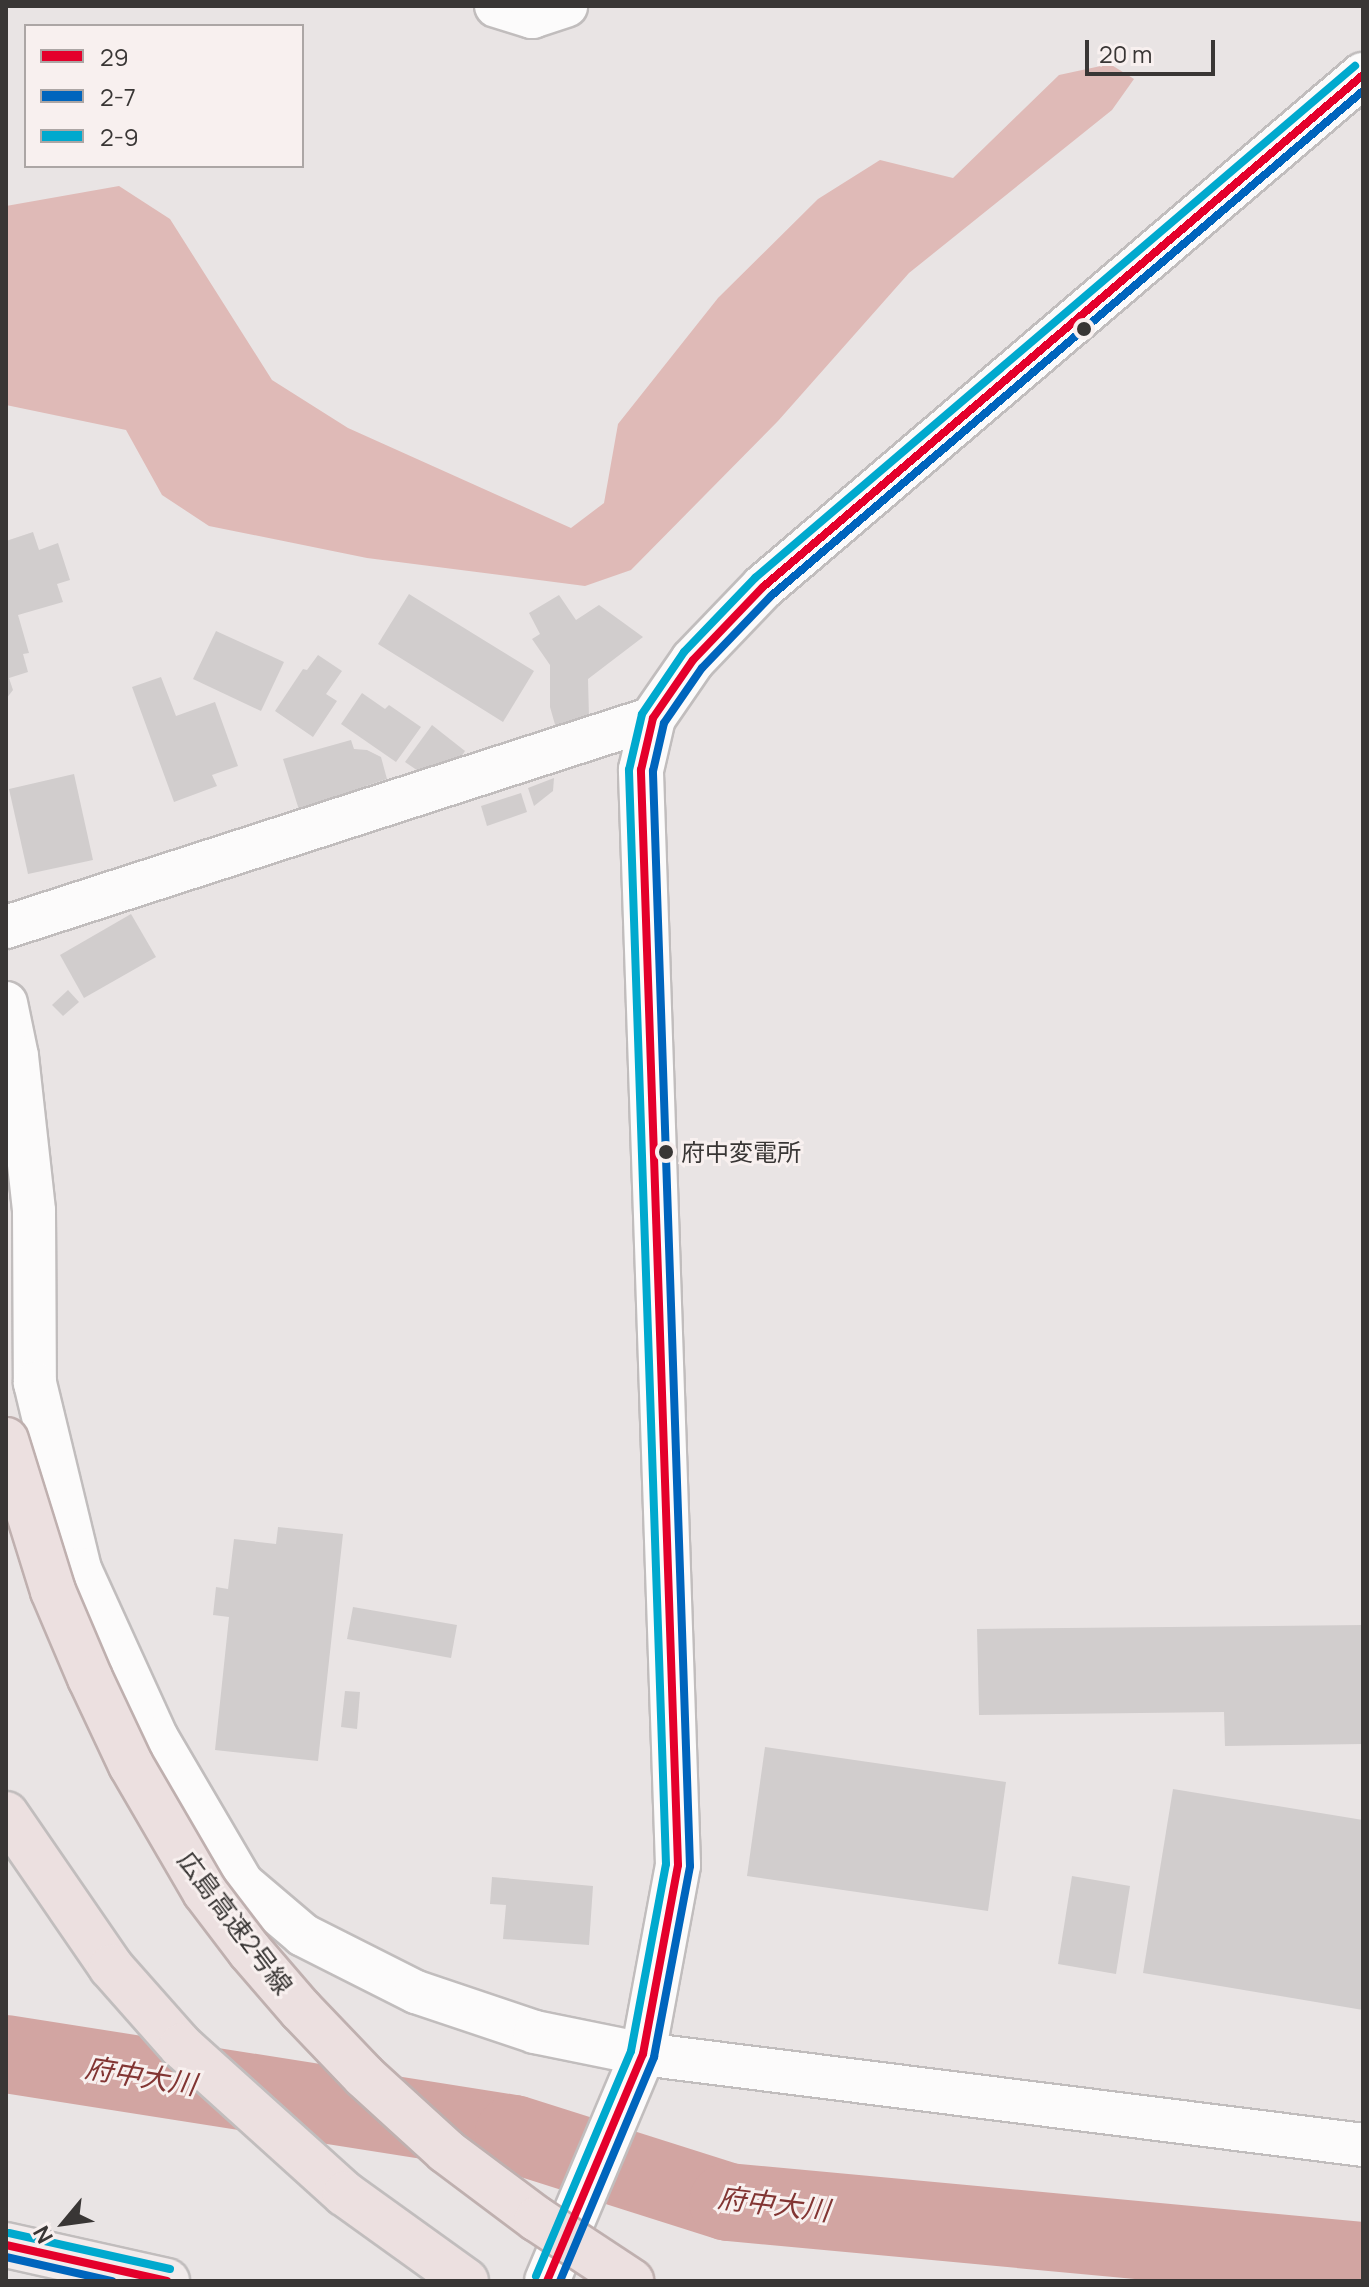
<!DOCTYPE html>
<meta charset="utf-8">
<style>
body{margin:0}
#map{position:relative;width:1369px;height:2287px;overflow:hidden;background:#e9e4e4;font-family:Manrope,"Noto Sans JP",sans-serif}
div>[style]{position:absolute}
.forest>*{inset:0;background:#dfbab7}
.river>*{height:78px;margin:-39px;padding:0 39px;transform-origin:39px;border-radius:39px;background:#d2a5a2}
.building>*{inset:0;background:#d1cdcd}
.roads{filter:drop-shadow(2px 0 #c1bdbd) drop-shadow(-2px 0 #c1bdbd) drop-shadow(0 2px #c1bdbd) drop-shadow(0 -2px #c1bdbd)}
.minor>*{height:42px;margin:-21px;padding:0 21px;transform-origin:21px;border-radius:21px;background:#fcfbfb}
.secondary>*{height:44px;margin:-22px;padding:0 22px;transform-origin:22px;border-radius:22px;background:#fcfbfb}
.primary>*{height:44px;margin:-22px;padding:0 22px;transform-origin:22px;border-radius:22px;background:#f2ebeb}
.motorway>*{height:44px;margin:-22px;padding:0 22px;transform-origin:22px;border-radius:22px;background:#ece0e0}
.bridges{filter:drop-shadow(2px 0 #bfb0af) drop-shadow(-2px 0 #bfb0af) drop-shadow(0 2px #bfb0af) drop-shadow(0 -2px #bfb0af)}
.motorway-bridge>*{height:44px;margin:-22px;padding:0 22px;transform-origin:22px;border-radius:22px;background:#ece0e0}
.bus-1>*{height:8px;margin:-4px;padding:0 4px;transform-origin:4px;border-radius:4px;background:#e4002b}
.bus-2>*{height:8px;margin:-4px;padding:0 4px;transform-origin:4px;border-radius:4px;background:#0065bd}
.bus-3>*{height:8px;margin:-4px;padding:0 4px;transform-origin:4px;border-radius:4px;background:#00a9ce}
.dots>*{width:22px;height:22px;translate:-50% -50%;box-sizing:border-box;border:4px solid #f8f0ef;border-radius:50%}
span{translate:-50% -50%;white-space:nowrap;text-align:center;line-height:1.15;-webkit-text-stroke:6px #f8f0ef;paint-order:stroke}
.bus-label{font-size:24px;color:#393635}
.left{translate:0 -50%;text-align:left}
.street-label{font-size:26px;color:#393635}
.water-label{font-size:28px;color:#823533;font-style:italic}
.frame{position:absolute;inset:0;border:8px solid #393635;pointer-events:none}
.legend{position:absolute;left:24px;top:24px;width:280px;height:144px;box-sizing:border-box;background:#f8f0ef;border:2px solid #aca6a5;margin:0;padding:10px 14px;list-style:none;font-size:24px;color:#393635}
.legend li{display:flex;align-items:center;gap:16px;height:40px}
.legend b{width:40px;border:2px solid #aca6a5}
.north{position:absolute;left:24px;top:2183px;width:80px;height:80px;-webkit-text-stroke:6px #f8f0ef;paint-order:stroke;rotate:241deg;font-size:22px;font-weight:700;line-height:32px;text-align:center;color:#393635}
.north::after{content:'';display:block;margin:auto;width:28px;height:36px;background:#393635;clip-path:polygon(50% 0,100% 100%,50% 72%,0 100%)}
.scale{position:absolute;left:1085px;top:40px;width:130px;height:36px;box-sizing:border-box;border:4px solid #393635;border-top:0;padding-left:10px;font-size:24px;line-height:28px;white-space:nowrap;color:#393635;-webkit-text-stroke:6px #f8f0ef;paint-order:stroke}
</style>
<div id="map">
<div class="forest">
<i style="clip-path:polygon(1110px 64px,1134px 79px,1112px 110px,909px 273px,778px 421px,631px 570px,585px 586px,367px 558px,209px 526px,162px 495px,126px 430px,6px 405px,6px 206px,119px 186px,170px 219px,272px 380px,348px 428px,571px 528px,604px 503px,618px 424px,718px 298px,818px 199px,880px 160px,953px 178px,1059px 75px)"></i>
</div>
<div class="river">
<i style="left:6px;top:2054px;width:514px;rotate:8.95deg"></i>
<i style="left:514px;top:2134px;width:225px;rotate:17.6deg"></i>
<i style="left:728px;top:2202px;width:638px;rotate:5.31deg"></i>
</div>
<div class="building">
<i style="clip-path:polygon(33px 532px,39px 550px,58px 543px,70px 580px,57px 584px,63px 602px,18px 615px,29px 653px,23px 654px,28px 672px,9px 678px,13px 690px,6px 699px,6px 541px)"></i>
<i style="clip-path:polygon(409px 594px,534px 671px,503px 722px,378px 644px)"></i>
<i style="clip-path:polygon(559px 595px,576px 620px,599px 605px,643px 637px,588px 679px,589px 717px,556px 728px,550px 707px,550px 665px,532px 639px,540px 634px,529px 613px)"></i>
<i style="clip-path:polygon(216px 631px,284px 662px,261px 711px,193px 679px)"></i>
<i style="clip-path:polygon(318px 655px,342px 671px,326px 694px,337px 701px,313px 737px,275px 711px,303px 669px,307px 670px)"></i>
<i style="clip-path:polygon(161px 677px,176px 716px,215px 702px,238px 766px,212px 775px,217px 786px,174px 802px,132px 687px)"></i>
<i style="clip-path:polygon(362px 693px,385px 709px,389px 705px,421px 727px,396px 762px,341px 724px)"></i>
<i style="clip-path:polygon(432px 725px,465px 751px,453px 769px,427px 777px,405px 762px)"></i>
<i style="clip-path:polygon(351px 740px,354px 749px,367px 750px,381px 757px,387px 779px,360px 788px,361px 792px,300px 813px,283px 759px)"></i>
<i style="clip-path:polygon(74px 774px,93px 860px,28px 874px,9px 789px)"></i>
<i style="clip-path:polygon(554px 778px,553px 791px,534px 806px,528px 788px)"></i>
<i style="clip-path:polygon(521px 793px,527px 812px,487px 826px,481px 806px)"></i>
<i style="clip-path:polygon(131px 914px,156px 957px,84px 998px,60px 955px)"></i>
<i style="clip-path:polygon(68px 990px,79px 1002px,63px 1016px,52px 1005px)"></i>
<i style="clip-path:polygon(278px 1527px,343px 1534px,318px 1761px,215px 1750px,229px 1617px,213px 1615px,216px 1587px,228px 1589px,234px 1539px,276px 1544px)"></i>
<i style="clip-path:polygon(353px 1607px,457px 1625px,451px 1658px,347px 1639px)"></i>
<i style="clip-path:polygon(1363px 1625px,1363px 1744px,1225px 1746px,1224px 1712px,979px 1715px,977px 1629px)"></i>
<i style="clip-path:polygon(345px 1691px,360px 1692px,357px 1729px,341px 1727px)"></i>
<i style="clip-path:polygon(765px 1747px,1006px 1782px,988px 1911px,747px 1876px)"></i>
<i style="clip-path:polygon(1173px 1789px,1363px 1820px,1363px 2010px,1143px 1973px)"></i>
<i style="clip-path:polygon(1072px 1876px,1130px 1886px,1116px 1974px,1058px 1964px)"></i>
<i style="clip-path:polygon(492px 1877px,593px 1886px,589px 1945px,503px 1939px,506px 1905px,490px 1904px)"></i>
</div>
<div class="roads">
<div class="minor">
<i style="left:496px;top:6px;width:38px;rotate:17deg"></i>
<i style="left:532px;top:17px;width:36px;rotate:-18deg"></i>
<i style="left:6px;top:927px;width:680px;rotate:-17.9deg"></i>
<i style="left:6px;top:1003px;width:54px;rotate:78.3deg"></i>
<i style="left:17px;top:1056px;width:156px;rotate:83.7deg"></i>
<i style="left:34px;top:1211px;width:172px;rotate:89.7deg"></i>
<i style="left:35px;top:1383px;width:191px;rotate:76.4deg"></i>
<i style="left:80px;top:1569px;width:186px;rotate:65.5deg"></i>
<i style="left:157px;top:1738px;width:168px;rotate:59.6deg"></i>
<i style="left:242px;top:1883px;width:80px;rotate:40.4deg"></i>
<i style="left:303px;top:1935px;width:127px;rotate:26.8deg"></i>
<i style="left:416px;top:1992px;width:126px;rotate:18.6deg"></i>
<i style="left:535px;top:2032px;width:110px;rotate:11.5deg"></i>
<i style="left:643px;top:2054px;width:726px;rotate:7.2deg"></i>
</div>
<div class="secondary">
<i style="left:547px;top:2281px;width:246px;rotate:-67.1deg"></i>
<i style="left:643px;top:2054px;width:192px;rotate:-79.5deg"></i>
<i style="left:678px;top:1865px;width:1096px;rotate:-91.94deg"></i>
<i style="left:641px;top:770px;width:53px;rotate:-77deg"></i>
<i style="left:653px;top:718px;width:70px;rotate:-55.4deg"></i>
<i style="left:693px;top:660px;width:101px;rotate:-46.2deg"></i>
<i style="left:763px;top:587px;width:789px;rotate:-40.48deg"></i>
</div>
<div class="primary">
<i style="left:6px;top:2245px;width:165px;rotate:12.6deg"></i>
</div>
<div class="motorway">
<i style="left:6px;top:1814px;width:186px;rotate:55.5deg"></i>
<i style="left:111px;top:1967px;width:106px;rotate:48.5deg"></i>
<i style="left:181px;top:2046px;width:221px;rotate:42.1deg"></i>
<i style="left:345px;top:2194px;width:149px;rotate:35.7deg"></i>
</div>
</div>
<div class="bridges">
<div class="motorway-bridge">
<i style="left:6px;top:1440px;width:158px;rotate:72.7deg"></i>
<i style="left:53px;top:1591px;width:95px;rotate:67deg"></i>
<i style="left:90px;top:1678px;width:96px;rotate:64.8deg"></i>
<i style="left:131px;top:1765px;width:147px;rotate:59.8deg"></i>
<i style="left:205px;top:1892px;width:74px;rotate:52.7deg"></i>
<i style="left:250px;top:1951px;width:78px;rotate:49.2deg"></i>
<i style="left:301px;top:2010px;width:91px;rotate:46.3deg"></i>
<i style="left:364px;top:2076px;width:111px;rotate:42.4deg"></i>
<i style="left:446px;top:2151px;width:114px;rotate:36.8deg"></i>
<i style="left:537px;top:2219px;width:113px;rotate:33.4deg"></i>
</div>
</div>
<div class="bus-1">
<i style="left:6px;top:2245px;width:165px;rotate:12.6deg"></i>
<i style="left:547px;top:2281px;width:246px;rotate:-67.1deg"></i>
<i style="left:643px;top:2054px;width:192px;rotate:-79.5deg"></i>
<i style="left:678px;top:1865px;width:1096px;rotate:-91.94deg"></i>
<i style="left:641px;top:770px;width:53px;rotate:-77deg"></i>
<i style="left:653px;top:718px;width:70px;rotate:-55.4deg"></i>
<i style="left:693px;top:660px;width:101px;rotate:-46.2deg"></i>
<i style="left:763px;top:587px;width:789px;rotate:-40.48deg"></i>
</div>
<div class="bus-2">
<i style="left:6px;top:2257px;width:109px;rotate:12.8deg"></i>
<i style="left:560px;top:2281px;width:243px;rotate:-67.2deg"></i>
<i style="left:654px;top:2057px;width:194px;rotate:-79.3deg"></i>
<i style="left:690px;top:1866px;width:1096px;rotate:-91.94deg"></i>
<i style="left:653px;top:771px;width:49px;rotate:-77.1deg"></i>
<i style="left:664px;top:723px;width:67px;rotate:-55.4deg"></i>
<i style="left:702px;top:668px;width:100px;rotate:-46.2deg"></i>
<i style="left:771px;top:596px;width:778px;rotate:-40.47deg"></i>
</div>
<div class="bus-3">
<i style="left:9px;top:2233px;width:165px;rotate:12.6deg"></i>
<i style="left:536px;top:2276px;width:244px;rotate:-67.1deg"></i>
<i style="left:631px;top:2051px;width:190px;rotate:-79.4deg"></i>
<i style="left:666px;top:1864px;width:1095px;rotate:-91.94deg"></i>
<i style="left:629px;top:770px;width:57px;rotate:-76.9deg"></i>
<i style="left:642px;top:714px;width:75px;rotate:-55.9deg"></i>
<i style="left:684px;top:652px;width:103px;rotate:-46.2deg"></i>
<i style="left:755px;top:578px;width:789px;rotate:-40.48deg"></i>
</div>
<div class="dots">
<i style="left:1084px;top:329px;background:#393635"></i>
<i style="left:666px;top:1152px;background:#393635"></i>
</div>
<div class="bus-label">
<span class="left" style="left:681px;top:1152px">府中変電所</span>
</div>
<div class="street-label">
<span style="left:235px;top:1923px;rotate:53deg">広島高速2号線</span>
</div>
<div class="water-label">
<span style="left:141px;top:2075px;rotate:9deg">府中大川</span>
<span style="left:774px;top:2203px;rotate:7deg">府中大川</span>
</div>
<div class="frame"></div>
<ul class="legend">
<li><b style="height:10px;background:#e4002b"></b>29</li>
<li><b style="height:10px;background:#0065bd"></b>2-7</li>
<li><b style="height:10px;background:#00a9ce"></b>2-9</li>
</ul>
<div class="north">N</div>
<div class="scale">20 m</div>
</div>
